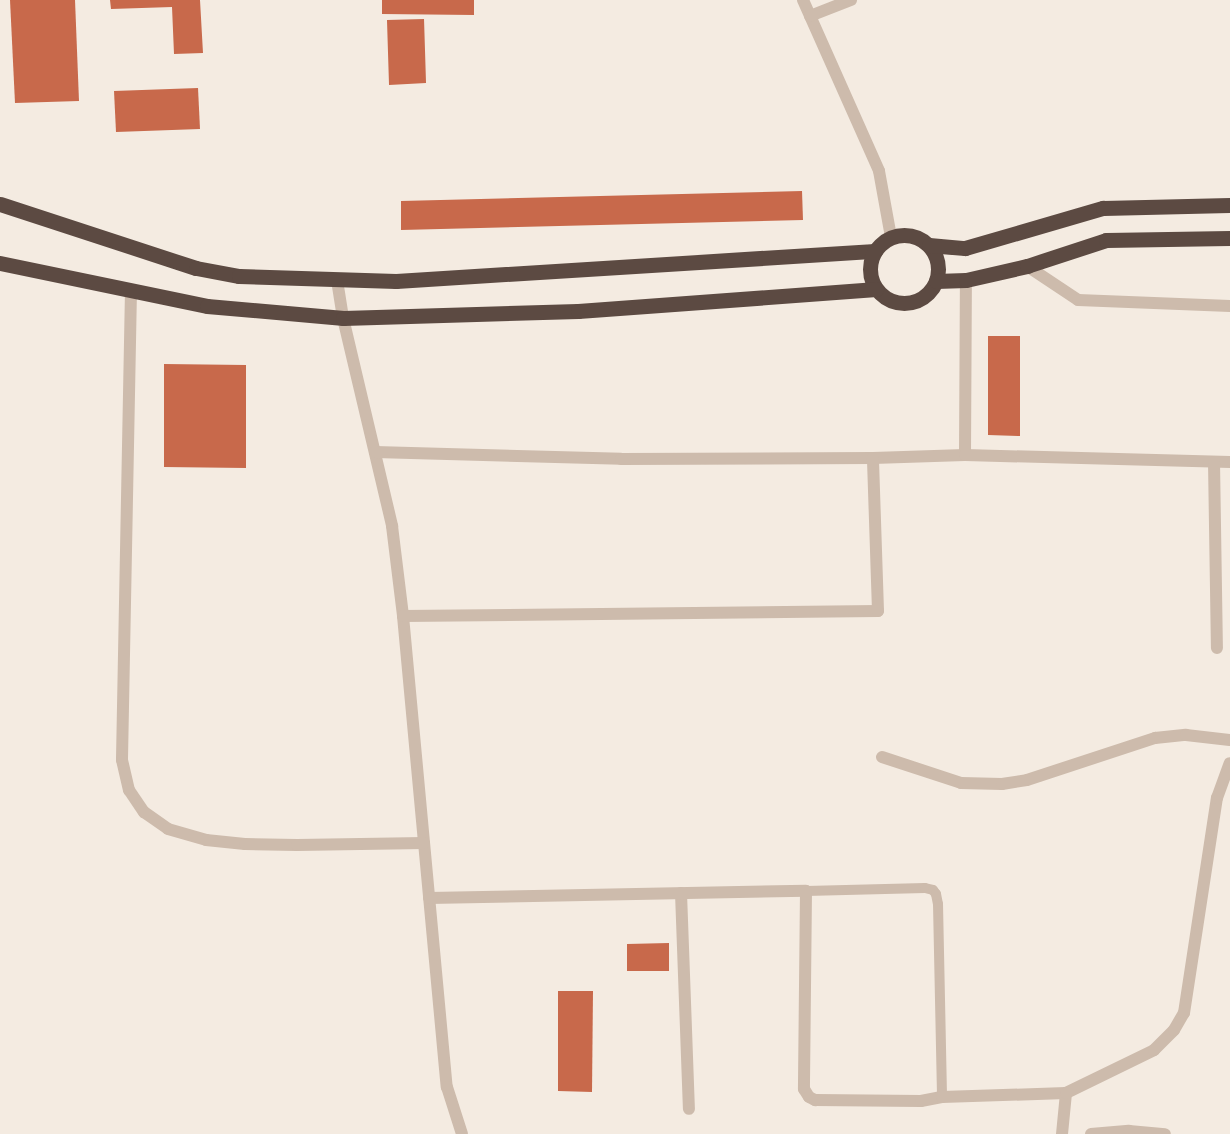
<!DOCTYPE html>
<style>
body{margin:0}
#map{position:relative;width:1230px;height:1134px;overflow:hidden;background:#f4ebe1;font-family:"Varela Round",sans-serif}
div>[style]{position:absolute}
.building>*{inset:0;background:#c8694b}
.lane>*{height:10px;margin:-5px;padding:0 5px;transform-origin:5px;border-radius:5px;background:#cdbbac}
.street>*{height:12px;margin:-6px;padding:0 6px;transform-origin:6px;border-radius:6px;background:#cdbbac}
.highway>*{height:15px;margin:-7.5px;padding:0 7.5px;transform-origin:7.5px;border-radius:7.5px;background:#5c4a42}
.highway>.ring{margin:-7.5px;padding:0;box-sizing:content-box;background:none;border:15px solid #5c4a42;border-radius:50%}
span{translate:-50% -50%;white-space:nowrap;text-align:center;line-height:1.15;-webkit-text-stroke:4.5px #fbf5ee;paint-order:stroke}
</style>
<div id="map">
<div class="building">
<i style="clip-path:polygon(10px 0,75px 0,79px 101px,15px 103px)"></i>
<i style="clip-path:polygon(110px 0,200px 0,203px 53px,174px 54px,172px 7px,111px 9px)"></i>
<i style="clip-path:polygon(382px 0,474px 0,474px 15px,382px 14px)"></i>
<i style="clip-path:polygon(424px 19px,426px 83px,389px 85px,387px 20px)"></i>
<i style="clip-path:polygon(198px 88px,200px 129px,116px 132px,114px 91px)"></i>
<i style="clip-path:polygon(802px 191px,803px 220px,401px 230px,401px 201px)"></i>
<i style="clip-path:polygon(988px 336px,1020px 336px,1020px 436px,988px 435px)"></i>
<i style="clip-path:polygon(164px 364px,246px 365px,246px 468px,164px 467px)"></i>
<i style="clip-path:polygon(669px 943px,669px 971px,627px 971px,627px 944px)"></i>
<i style="clip-path:polygon(558px 991px,593px 991px,592px 1092px,558px 1091px)"></i>
</div>
<div class="lane">
<i style="left:806px;top:891px;width:119px;rotate:-1.4deg"></i>
<i style="left:925px;top:888px;width:8px;rotate:14deg"></i>
<i style="left:933px;top:890px;width:5px;rotate:53deg"></i>
<i style="left:936px;top:894px;width:10px;rotate:79deg"></i>
<i style="left:938px;top:904px;width:193px;rotate:88.8deg"></i>
</div>
<div class="street">
<i style="left:803px;top:0;width:187px;rotate:66deg"></i>
<i style="left:879px;top:171px;width:67px;rotate:79.7deg"></i>
<i style="left:810px;top:16px;width:44px;rotate:-21.3deg"></i>
<i style="left:1027px;top:266px;width:61px;rotate:33.7deg"></i>
<i style="left:1078px;top:300px;width:152px;rotate:2.3deg"></i>
<i style="left:337px;top:280px;width:38px;rotate:81deg"></i>
<i style="left:343px;top:318px;width:214px;rotate:76.7deg"></i>
<i style="left:392px;top:526px;width:91px;rotate:83deg"></i>
<i style="left:403px;top:616px;width:473px;rotate:84.7deg"></i>
<i style="left:447px;top:1087px;width:49px;rotate:72.3deg"></i>
<i style="left:131px;top:290px;width:470px;rotate:91.1deg"></i>
<i style="left:122px;top:760px;width:31px;rotate:77deg"></i>
<i style="left:129px;top:790px;width:27px;rotate:56deg"></i>
<i style="left:144px;top:812px;width:29px;rotate:35deg"></i>
<i style="left:168px;top:829px;width:40px;rotate:16deg"></i>
<i style="left:206px;top:840px;width:39px;rotate:6deg"></i>
<i style="left:245px;top:844px;width:52px;rotate:1.1deg"></i>
<i style="left:297px;top:845px;width:127px;rotate:-0.9deg"></i>
<i style="left:375px;top:452px;width:246px;rotate:1.6deg"></i>
<i style="left:621px;top:459px;width:252px;rotate:-0.2deg"></i>
<i style="left:873px;top:458px;width:92px;rotate:-1.9deg"></i>
<i style="left:965px;top:455px;width:175px;rotate:-89.7deg"></i>
<i style="left:965px;top:455px;width:265px;rotate:1.5deg"></i>
<i style="left:1214px;top:462px;width:186px;rotate:89.1deg"></i>
<i style="left:403px;top:616px;width:475px;rotate:-0.6deg"></i>
<i style="left:878px;top:611px;width:153px;rotate:-91.9deg"></i>
<i style="left:882px;top:757px;width:83px;rotate:18.2deg"></i>
<i style="left:961px;top:783px;width:41px;rotate:1.4deg"></i>
<i style="left:1002px;top:784px;width:25px;rotate:-9deg"></i>
<i style="left:1027px;top:780px;width:135px;rotate:-18.2deg"></i>
<i style="left:1155px;top:738px;width:31px;rotate:-6deg"></i>
<i style="left:1186px;top:735px;width:44px;rotate:6.5deg"></i>
<i style="left:681px;top:893px;width:216px;rotate:87.9deg"></i>
<i style="left:429px;top:898px;width:377px;rotate:-1.1deg"></i>
<i style="left:806px;top:891px;width:198px;rotate:90.6deg"></i>
<i style="left:804px;top:1089px;width:9px;rotate:58deg"></i>
<i style="left:809px;top:1097px;width:7px;rotate:27deg"></i>
<i style="left:815px;top:1100px;width:106px;rotate:0.5deg"></i>
<i style="left:921px;top:1101px;width:21px;rotate:-11deg"></i>
<i style="left:942px;top:1097px;width:124px;rotate:-1.8deg"></i>
<i style="left:1062px;top:1134px;width:41px;rotate:-84.4deg"></i>
<i style="left:1066px;top:1093px;width:98px;rotate:-26deg"></i>
<i style="left:1154px;top:1050px;width:28px;rotate:-45deg"></i>
<i style="left:1174px;top:1030px;width:20px;rotate:-60deg"></i>
<i style="left:1184px;top:1013px;width:218px;rotate:-81.3deg"></i>
<i style="left:1217px;top:798px;width:37px;rotate:-70deg"></i>
<i style="left:1091px;top:1134px;width:38px;rotate:-5deg"></i>
<i style="left:1129px;top:1131px;width:36px;rotate:5deg"></i>
</div>
<div class="highway">
<i style="left:0;top:204px;width:206px;rotate:18.1deg"></i>
<i style="left:196px;top:268px;width:44px;rotate:10.5deg"></i>
<i style="left:239px;top:276px;width:157px;rotate:1.8deg"></i>
<i style="left:396px;top:281px;width:480px;rotate:-3.6deg"></i>
<i class="ring" style="left:870px;top:235px;width:53px;height:53px"></i>
<i style="left:929px;top:245px;width:36px;rotate:5deg"></i>
<i style="left:965px;top:248px;width:144px;rotate:-16.2deg"></i>
<i style="left:1103px;top:208px;width:127px;rotate:-1.4deg"></i>
<i style="left:0;top:263px;width:211px;rotate:11.7deg"></i>
<i style="left:207px;top:306px;width:137px;rotate:5deg"></i>
<i style="left:343px;top:318px;width:235px;rotate:-1.7deg"></i>
<i style="left:578px;top:311px;width:299px;rotate:-4.2deg"></i>
<i style="left:936px;top:281px;width:30px;rotate:-2deg"></i>
<i style="left:966px;top:280px;width:63px;rotate:-12.9deg"></i>
<i style="left:1027px;top:266px;width:83px;rotate:-18.2deg"></i>
<i style="left:1106px;top:240px;width:124px;rotate:-0.9deg"></i>
</div>
</div>
